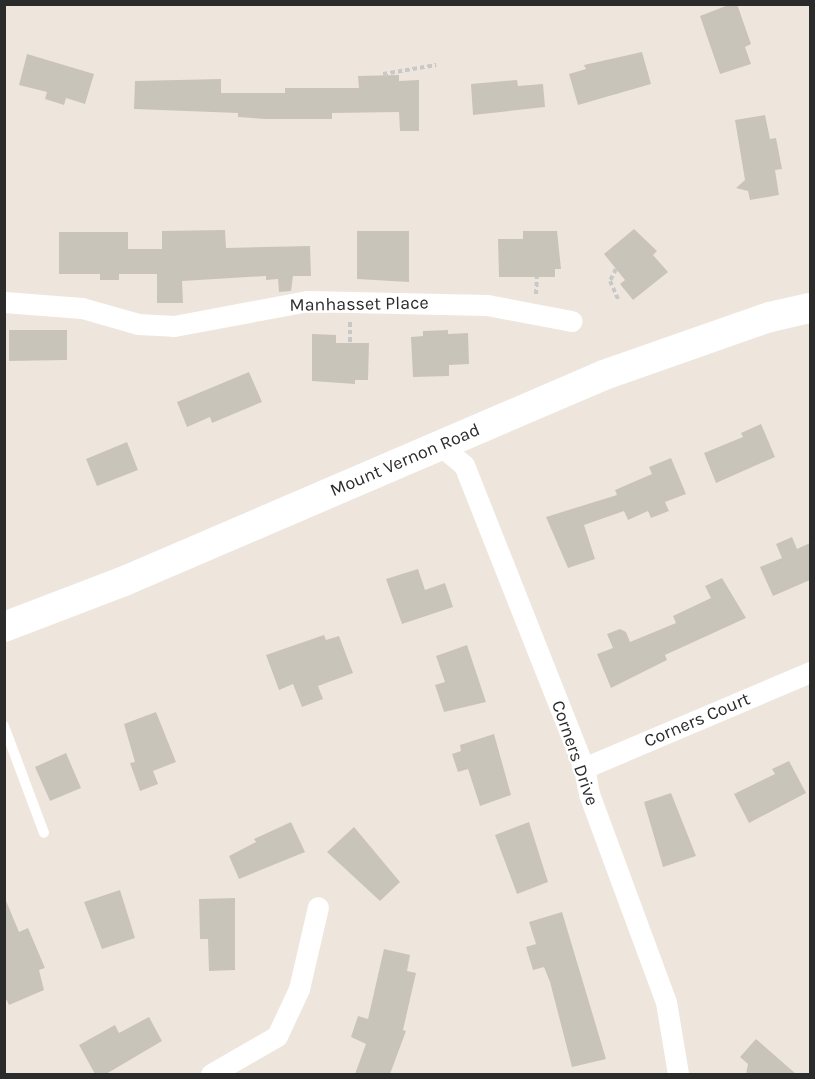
<!DOCTYPE html>
<style>
body{margin:0}
#map{position:relative;width:815px;height:1079px;overflow:hidden;background:#eee6dc;font-family:Karla,sans-serif}
div>[style]{position:absolute}
.building>*{inset:0;background:#c9c4ba}
.path>*{height:4px;margin-top:-2px;transform-origin:0;background:repeating-linear-gradient(90deg,#c8c8c8 0 4.5px,transparent 0 7.5px)}
.service>*{height:10px;margin:-5px;padding:0 5px;transform-origin:5px;border-radius:5px;background:#fff}
.minor>*{height:21px;margin:-10.5px;padding:0 10.5px;transform-origin:10.5px;border-radius:10.5px;background:#fff}
.secondary>*{height:30px;margin:-15px;padding:0 15px;transform-origin:15px;border-radius:15px;background:#fff}
span{translate:-50% -50%;white-space:nowrap;text-align:center;line-height:1.15;-webkit-text-stroke:4.5px #fff;paint-order:stroke}
.street-label{font-size:18px;color:#2b2b2b}
.frame{position:absolute;inset:0;border:6px solid #2b2b2b;pointer-events:none}
</style>
<div id="map">
<div class="building">
<i style="clip-path:polygon(731px 4px,737px 4px,751px 44px,745px 47px,751px 64px,720px 74px,700px 16px)"></i>
<i style="clip-path:polygon(642px 52px,651px 84px,578px 105px,569px 74px,586px 69px,584px 65px)"></i>
<i style="clip-path:polygon(27px 54px,94px 74px,85px 104px,66px 98px,64px 105px,45px 99px,47px 92px,19px 85px)"></i>
<i style="clip-path:polygon(399px 75px,399px 81px,419px 80px,419px 131px,400px 131px,399px 112px,332px 113px,332px 119px,265px 119px,238px 117px,238px 113px,134px 109px,135px 81px,221px 79px,221px 93px,285px 93px,285px 88px,359px 88px,358px 76px)"></i>
<i style="clip-path:polygon(517px 80px,518px 86px,543px 84px,545px 107px,473px 115px,471px 84px)"></i>
<i style="clip-path:polygon(765px 115px,770px 139px,776px 138px,782px 169px,775px 170px,779px 195px,750px 200px,748px 191px,736px 188px,745px 180px,735px 120px)"></i>
<i style="clip-path:polygon(634px 229px,657px 251px,653px 255px,668px 272px,633px 300px,620px 284px,625px 280px,604px 254px)"></i>
<i style="clip-path:polygon(225px 230px,226px 248px,310px 246px,311px 276px,293px 276px,291px 291px,279px 292px,278px 279px,266px 280px,266px 276px,182px 281px,183px 303px,157px 303px,157px 274px,119px 274px,119px 280px,100px 280px,100px 274px,59px 274px,59px 232px,128px 232px,128px 249px,162px 249px,162px 231px)"></i>
<i style="clip-path:polygon(357px 231px,409px 231px,409px 282px,357px 279px)"></i>
<i style="clip-path:polygon(523px 231px,557px 231px,561px 269px,555px 269px,555px 277px,499px 277px,498px 239px,523px 239px)"></i>
<i style="clip-path:polygon(9px 330px,67px 330px,67px 360px,9px 361px)"></i>
<i style="clip-path:polygon(448px 330px,448px 334px,468px 333px,469px 364px,449px 365px,449px 376px,413px 377px,411px 337px,423px 336px,423px 331px)"></i>
<i style="clip-path:polygon(312px 334px,336px 335px,336px 343px,369px 343px,368px 380px,355px 380px,355px 384px,312px 381px)"></i>
<i style="clip-path:polygon(249px 372px,262px 402px,212px 423px,210px 417px,187px 427px,177px 402px)"></i>
<i style="clip-path:polygon(761px 424px,775px 457px,716px 483px,704px 453px,743px 437px,741px 433px)"></i>
<i style="clip-path:polygon(127px 442px,138px 470px,97px 486px,86px 459px)"></i>
<i style="clip-path:polygon(671px 458px,686px 494px,665px 502px,669px 511px,651px 518px,648px 511px,628px 520px,624px 511px,584px 525px,595px 559px,568px 568px,546px 517px,617px 495px,615px 490px,652px 474px,649px 467px)"></i>
<i style="clip-path:polygon(792px 537px,797px 549px,810px 543px,810px 580px,773px 596px,760px 567px,782px 558px,776px 544px)"></i>
<i style="clip-path:polygon(418px 569px,425px 590px,445px 583px,453px 607px,402px 624px,386px 579px)"></i>
<i style="clip-path:polygon(722px 578px,746px 618px,665px 655px,667px 660px,611px 688px,597px 654px,613px 648px,607px 634px,620px 629px,626px 632px,630px 642px,676px 623px,673px 616px,711px 598px,705px 586px)"></i>
<i style="clip-path:polygon(324px 635px,326px 640px,339px 636px,353px 673px,318px 686px,323px 699px,302px 707px,293px 684px,279px 690px,266px 655px)"></i>
<i style="clip-path:polygon(467px 645px,486px 702px,444px 712px,435px 685px,445px 682px,436px 656px)"></i>
<i style="clip-path:polygon(156px 712px,176px 762px,153px 771px,158px 784px,140px 791px,130px 763px,135px 762px,124px 724px)"></i>
<i style="clip-path:polygon(494px 734px,511px 795px,480px 806px,468px 769px,458px 772px,452px 754px,461px 751px,460px 745px)"></i>
<i style="clip-path:polygon(66px 753px,81px 788px,50px 801px,35px 767px)"></i>
<i style="clip-path:polygon(789px 761px,806px 793px,749px 823px,734px 794px,775px 774px,772px 769px)"></i>
<i style="clip-path:polygon(671px 793px,696px 856px,663px 867px,644px 802px)"></i>
<i style="clip-path:polygon(291px 822px,305px 852px,239px 879px,229px 856px,256px 842px,254px 839px)"></i>
<i style="clip-path:polygon(529px 822px,548px 882px,517px 894px,495px 835px)"></i>
<i style="clip-path:polygon(354px 827px,400px 882px,380px 901px,327px 852px)"></i>
<i style="clip-path:polygon(120px 890px,135px 938px,102px 949px,84px 902px)"></i>
<i style="clip-path:polygon(4px 896px,19px 932px,28px 928px,45px 968px,39px 970px,44px 990px,9px 1005px,4px 995px)"></i>
<i style="clip-path:polygon(235px 898px,235px 970px,209px 971px,208px 939px,200px 939px,199px 899px)"></i>
<i style="clip-path:polygon(562px 912px,606px 1059px,572px 1067px,550px 982px,544px 967px,533px 970px,526px 947px,536px 944px,529px 922px)"></i>
<i style="clip-path:polygon(384px 949px,410px 955px,407px 971px,416px 973px,403px 1030px,406px 1031px,390px 1074px,355px 1074px,366px 1044px,351px 1037px,358px 1016px,368px 1019px)"></i>
<i style="clip-path:polygon(149px 1017px,162px 1041px,106px 1074px,95px 1074px,79px 1045px,115px 1025px,119px 1033px)"></i>
<i style="clip-path:polygon(756px 1039px,796px 1074px,746px 1074px,748px 1064px,740px 1057px)"></i>
</div>
<div class="path">
<i style="left:383px;top:74px;width:54px;rotate:-9.6deg"></i>
<i style="left:616px;top:269px;width:13px;rotate:117deg"></i>
<i style="left:610px;top:281px;width:20px;rotate:66deg"></i>
<i style="left:536px;top:294px;width:17px;rotate:-87deg"></i>
<i style="left:350px;top:322px;width:21px;rotate:90deg"></i>
</div>
<div class="service">
<i style="left:4px;top:726px;width:114px;rotate:69.5deg"></i>
</div>
<div class="minor">
<i style="left:4px;top:302px;width:78px;rotate:4.4deg"></i>
<i style="left:82px;top:308px;width:58px;rotate:15.9deg"></i>
<i style="left:138px;top:324px;width:36px;rotate:3deg"></i>
<i style="left:174px;top:326px;width:135px;rotate:-10.6deg"></i>
<i style="left:307px;top:301px;width:180px;rotate:1.3deg"></i>
<i style="left:487px;top:305px;width:86px;rotate:10.7deg"></i>
<i style="left:440px;top:445px;width:31px;rotate:40deg"></i>
<i style="left:464px;top:465px;width:326px;rotate:68.4deg"></i>
<i style="left:584px;top:768px;width:26px;rotate:79deg"></i>
<i style="left:589px;top:794px;width:222px;rotate:69.7deg"></i>
<i style="left:666px;top:1002px;width:73px;rotate:80.5deg"></i>
<i style="left:584px;top:768px;width:246px;rotate:-23deg"></i>
<i style="left:211px;top:1074px;width:76px;rotate:-29.9deg"></i>
<i style="left:277px;top:1036px;width:52px;rotate:-64.9deg"></i>
<i style="left:299px;top:989px;width:84px;rotate:-77deg"></i>
</div>
<div class="secondary">
<i style="left:4px;top:627px;width:126px;rotate:-20.9deg"></i>
<i style="left:122px;top:582px;width:525px;rotate:-23.24deg"></i>
<i style="left:604px;top:375px;width:176px;rotate:-19.3deg"></i>
<i style="left:770px;top:317px;width:41px;rotate:-12.7deg"></i>
</div>
<div class="street-label">
<span style="left:359px;top:304px;rotate:-1deg">Manhasset Place</span>
<span style="left:405px;top:460px;rotate:-23deg">Mount Vernon Road</span>
<span style="left:697px;top:720px;rotate:-23deg">Corners Court</span>
<span style="left:575px;top:753px;rotate:71deg">Corners Drive</span>
</div>
<div class="frame"></div>
</div>
